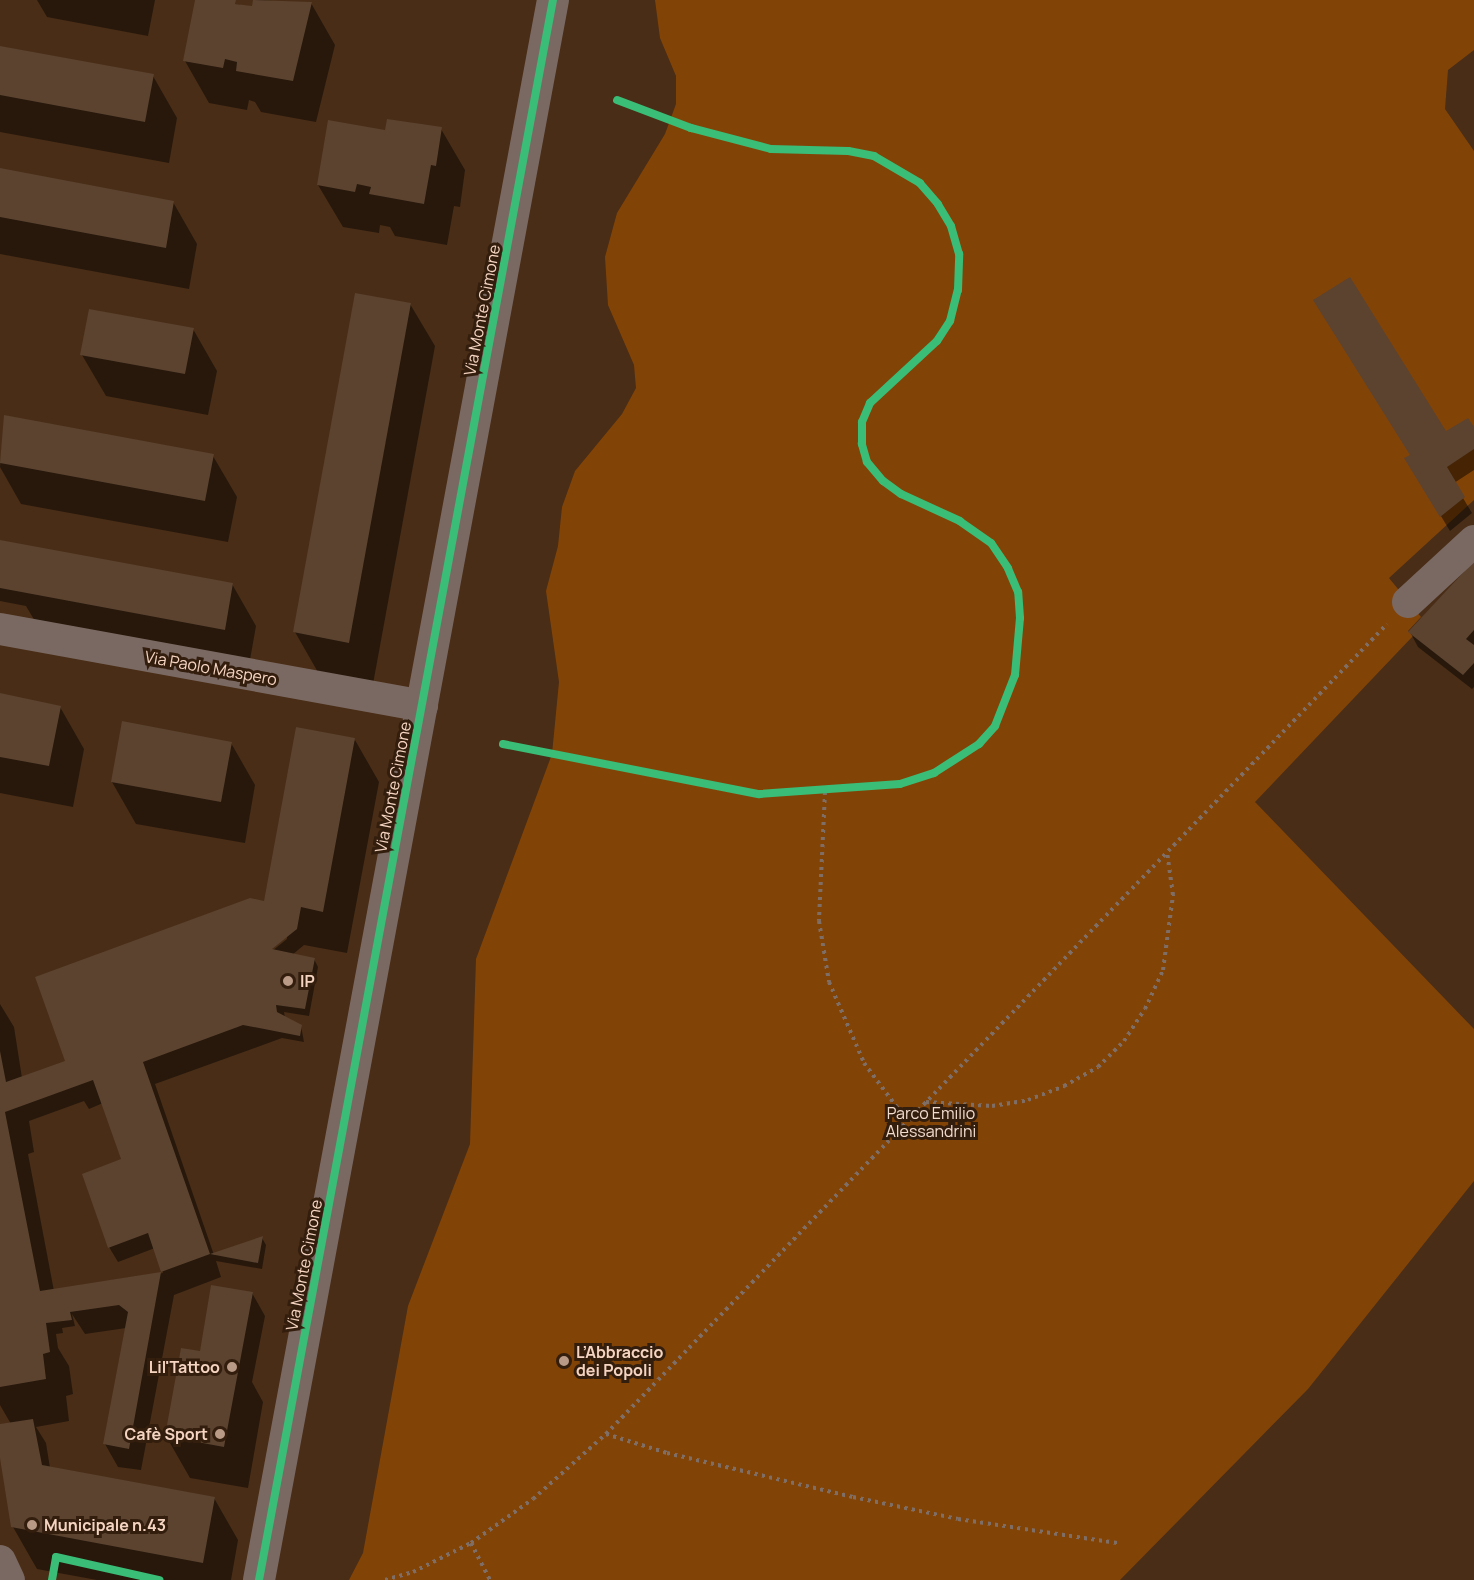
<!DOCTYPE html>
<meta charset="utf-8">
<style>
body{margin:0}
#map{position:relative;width:1474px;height:1580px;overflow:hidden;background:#492d16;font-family:Manrope,sans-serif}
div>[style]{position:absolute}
.green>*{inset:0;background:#824307}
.shadow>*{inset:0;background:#0007}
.building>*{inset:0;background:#5b4330}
.path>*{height:4px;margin-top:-2px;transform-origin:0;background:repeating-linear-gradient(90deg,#7f6e66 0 3px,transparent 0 7.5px)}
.minor>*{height:32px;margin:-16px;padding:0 16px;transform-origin:16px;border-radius:16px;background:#7a6962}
.cycleway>*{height:8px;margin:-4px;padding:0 4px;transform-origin:4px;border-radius:4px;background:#3abd76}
.dots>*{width:16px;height:16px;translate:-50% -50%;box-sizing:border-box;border:3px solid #331d0d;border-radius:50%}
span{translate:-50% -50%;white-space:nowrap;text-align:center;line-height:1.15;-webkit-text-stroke:6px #331d0d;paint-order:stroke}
.street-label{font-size:16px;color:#f5d5c2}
.poi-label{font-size:16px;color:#f5d5c2;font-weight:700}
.left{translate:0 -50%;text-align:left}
.right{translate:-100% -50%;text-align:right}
.park-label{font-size:16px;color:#f2dcce}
</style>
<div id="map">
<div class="green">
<i style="clip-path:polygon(655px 0,1474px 0,1474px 50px,1448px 70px,1445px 109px,1474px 151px,1474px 500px,1389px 578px,1421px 617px,1408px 631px,1413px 636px,1255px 802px,1474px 1029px,1474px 1181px,1308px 1389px,1120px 1580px,349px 1580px,363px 1553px,408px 1306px,470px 1144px,476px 959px,552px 754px,559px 682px,546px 591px,558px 546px,562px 507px,575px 471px,622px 414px,636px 388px,634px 365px,608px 305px,605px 257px,617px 213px,665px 134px,676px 104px,676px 76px,660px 38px)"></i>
</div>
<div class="shadow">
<i style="clip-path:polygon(37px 0,155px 0,148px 36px,47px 17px)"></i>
<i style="clip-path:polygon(196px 0,219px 0,253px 8px,255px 0,311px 3px,335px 45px,316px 122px,261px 112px,255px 102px,249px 100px,247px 110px,209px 103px,185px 61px)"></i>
<i style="clip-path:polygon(0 48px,153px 76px,177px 118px,169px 163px,0 132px)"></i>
<i style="clip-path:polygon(441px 129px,465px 170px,460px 207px,454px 206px,447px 245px,395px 236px,390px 227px,380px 225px,379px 233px,343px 227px,318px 185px,386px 132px)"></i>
<i style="clip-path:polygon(0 170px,173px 202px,197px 244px,189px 289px,0 254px)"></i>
<i style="clip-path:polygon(410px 304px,435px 346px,373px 684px,319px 674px,295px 632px)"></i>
<i style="clip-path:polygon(193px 329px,217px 371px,208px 415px,106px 396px,82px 355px)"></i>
<i style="clip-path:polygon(5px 417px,213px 456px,237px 497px,228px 542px,21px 504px,0 467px)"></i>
<i style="clip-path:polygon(1474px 430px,1474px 470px,1454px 483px,1472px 513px,1450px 531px,1406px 458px,1446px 434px)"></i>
<i style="clip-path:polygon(0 541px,232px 584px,256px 626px,248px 671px,42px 633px,26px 606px,0 601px)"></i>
<i style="clip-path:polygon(1474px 563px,1474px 687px,1472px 689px,1418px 647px,1410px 632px)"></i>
<i style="clip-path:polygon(0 695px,60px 707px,84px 749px,73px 807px,0 793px)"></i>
<i style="clip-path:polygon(evenodd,355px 740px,379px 782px,347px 953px,304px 945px,292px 955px,314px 959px,318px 967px,309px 1016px,284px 1012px,285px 1018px,301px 1026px,304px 1042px,282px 1038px,155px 1084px,214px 1255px,262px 1238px,266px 1245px,262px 1269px,216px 1261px,221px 1277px,174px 1295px,141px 1470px,118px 1467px,105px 1444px,126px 1328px,85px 1334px,72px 1314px,75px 1326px,62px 1328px,63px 1333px,56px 1334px,58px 1348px,69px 1366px,73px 1394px,66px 1396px,69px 1421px,36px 1427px,46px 1443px,50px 1468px,214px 1498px,238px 1540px,231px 1580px,97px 1580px,37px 1569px,13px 1527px,0 1448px,0 1426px,11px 1424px,0 1405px,0 986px,0 1004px,14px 1027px,22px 1078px,67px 1062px,265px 902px,355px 740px,287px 935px,287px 939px,267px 955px,265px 953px,287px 935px,355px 740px,84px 1101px,89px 1109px,103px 1103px,123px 1160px,109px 1247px,118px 1262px,155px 1248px,163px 1273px,54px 1291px,28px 1154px,34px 1152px,29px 1121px,84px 1101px)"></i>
<i style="clip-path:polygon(231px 743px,255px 785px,245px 843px,136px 824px,112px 782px)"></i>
<i style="clip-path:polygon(252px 1293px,265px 1316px,252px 1382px,263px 1402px,248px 1488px,190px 1478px,166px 1436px,202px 1353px)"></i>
</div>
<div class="building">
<i style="clip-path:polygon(195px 0,236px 0,235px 4px,252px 6px,253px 0,312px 2px,293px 81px,236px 71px,237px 62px,225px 59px,223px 68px,183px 61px)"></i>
<i style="clip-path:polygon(0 46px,154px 74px,145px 122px,0 95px)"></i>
<i style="clip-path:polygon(387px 119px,442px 127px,436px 166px,431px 165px,424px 204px,369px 194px,371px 187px,357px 184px,355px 192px,317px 185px,328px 120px,385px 130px)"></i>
<i style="clip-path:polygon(0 168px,174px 201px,166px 248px,0 217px)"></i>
<i style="clip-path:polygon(1350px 277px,1446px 431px,1468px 418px,1474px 427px,1474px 449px,1447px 467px,1465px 497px,1440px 517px,1404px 458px,1410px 455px,1313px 300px)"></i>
<i style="clip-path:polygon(355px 293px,411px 303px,349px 643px,293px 632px)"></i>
<i style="clip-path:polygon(89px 309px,194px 328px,185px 374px,80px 355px)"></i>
<i style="clip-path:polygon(4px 415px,214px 454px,205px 501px,0 463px)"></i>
<i style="clip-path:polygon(0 540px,233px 583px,225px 630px,0 588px)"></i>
<i style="clip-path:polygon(1474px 561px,1474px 630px,1466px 639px,1474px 645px,1474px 663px,1463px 675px,1408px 632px)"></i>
<i style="clip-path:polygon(0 693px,61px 706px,49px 766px,0 757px)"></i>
<i style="clip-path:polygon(122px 721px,232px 742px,221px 802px,111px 782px)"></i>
<i style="clip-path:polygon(296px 727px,355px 738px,323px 912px,301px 907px,297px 929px,272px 949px,315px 958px,305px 1009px,276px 1005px,277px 1012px,302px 1025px,300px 1036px,243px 1025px,143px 1062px,210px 1254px,161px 1272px,148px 1233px,108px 1248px,82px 1174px,121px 1159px,93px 1080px,5px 1112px,40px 1291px,161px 1272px,129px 1449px,103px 1444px,128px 1312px,119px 1305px,70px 1312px,72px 1320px,46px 1323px,50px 1352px,43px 1354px,46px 1379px,0 1387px,0 1051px,6px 1082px,65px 1061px,35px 977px,250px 898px,264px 901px)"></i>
<i style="clip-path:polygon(263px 1236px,258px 1263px,210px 1254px)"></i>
<i style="clip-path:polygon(211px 1285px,253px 1292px,224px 1447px,165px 1436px,181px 1348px,200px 1351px)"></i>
<i style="clip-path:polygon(33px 1419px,42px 1465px,215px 1497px,203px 1563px,11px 1527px,0 1458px,0 1424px)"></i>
</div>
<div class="path">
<i style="left:503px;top:744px;width:261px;rotate:11.1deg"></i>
<i style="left:759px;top:794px;width:141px;rotate:-4.1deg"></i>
<i style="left:900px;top:784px;width:36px;rotate:-18deg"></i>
<i style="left:934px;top:773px;width:54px;rotate:-32.8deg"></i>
<i style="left:979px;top:744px;width:24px;rotate:-48deg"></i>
<i style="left:995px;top:726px;width:55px;rotate:-68.6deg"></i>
<i style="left:1015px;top:675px;width:57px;rotate:-85deg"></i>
<i style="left:1020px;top:618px;width:26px;rotate:-94deg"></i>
<i style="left:1018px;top:592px;width:26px;rotate:-113deg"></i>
<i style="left:1008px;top:568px;width:30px;rotate:-124deg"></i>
<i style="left:991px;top:543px;width:38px;rotate:-145deg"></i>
<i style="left:960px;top:521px;width:65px;rotate:-155.4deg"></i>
<i style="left:901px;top:494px;width:22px;rotate:-144deg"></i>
<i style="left:883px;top:481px;width:25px;rotate:-130deg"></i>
<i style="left:867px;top:462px;width:19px;rotate:-106deg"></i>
<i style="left:862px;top:444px;width:22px;rotate:-90deg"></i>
<i style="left:862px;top:422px;width:21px;rotate:-67deg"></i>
<i style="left:870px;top:403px;width:91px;rotate:-42.8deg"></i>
<i style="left:937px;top:341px;width:24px;rotate:-57deg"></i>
<i style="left:950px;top:321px;width:32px;rotate:-76deg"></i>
<i style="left:958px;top:290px;width:36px;rotate:-88deg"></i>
<i style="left:959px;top:254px;width:29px;rotate:-106deg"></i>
<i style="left:951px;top:226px;width:26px;rotate:-121deg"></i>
<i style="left:938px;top:204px;width:28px;rotate:-131deg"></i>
<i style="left:920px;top:183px;width:53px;rotate:-149.6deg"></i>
<i style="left:874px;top:156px;width:26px;rotate:-169deg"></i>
<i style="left:848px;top:151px;width:77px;rotate:-178.5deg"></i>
<i style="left:771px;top:149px;width:83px;rotate:-165.3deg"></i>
<i style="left:691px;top:128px;width:79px;rotate:-159.3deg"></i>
<i style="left:825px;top:792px;width:129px;rotate:92.7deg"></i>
<i style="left:819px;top:921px;width:62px;rotate:80.7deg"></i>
<i style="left:829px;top:982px;width:88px;rotate:66.6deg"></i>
<i style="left:864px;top:1063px;width:72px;rotate:53.4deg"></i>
<i style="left:926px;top:1102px;width:66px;rotate:3.5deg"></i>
<i style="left:992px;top:1106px;width:36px;rotate:-9deg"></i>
<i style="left:1028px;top:1100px;width:39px;rotate:-21deg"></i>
<i style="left:1064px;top:1086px;width:39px;rotate:-29deg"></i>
<i style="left:1098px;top:1067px;width:37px;rotate:-45deg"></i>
<i style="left:1124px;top:1041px;width:38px;rotate:-57deg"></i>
<i style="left:1145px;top:1009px;width:43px;rotate:-65.2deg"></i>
<i style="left:1163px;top:970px;width:76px;rotate:-82.4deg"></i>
<i style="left:1173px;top:895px;width:43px;rotate:-97.9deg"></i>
<i style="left:606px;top:1434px;width:64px;rotate:17.3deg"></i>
<i style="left:667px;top:1453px;width:191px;rotate:13.3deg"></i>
<i style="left:853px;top:1497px;width:107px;rotate:11.8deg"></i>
<i style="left:958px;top:1519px;width:161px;rotate:8.6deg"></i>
<i style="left:471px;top:1543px;width:42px;rotate:62.8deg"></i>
<i style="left:385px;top:1580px;width:29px;rotate:-16deg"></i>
<i style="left:413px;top:1572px;width:65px;rotate:-26.6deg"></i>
<i style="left:471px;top:1543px;width:76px;rotate:-35.4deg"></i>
<i style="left:533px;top:1499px;width:98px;rotate:-41.7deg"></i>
<i style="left:606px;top:1434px;width:1125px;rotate:-46.04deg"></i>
</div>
<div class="minor">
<i style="left:1408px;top:602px;width:90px;rotate:-42.7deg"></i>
<i style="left:0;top:629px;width:429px;rotate:10.3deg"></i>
<i style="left:0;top:1561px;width:21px;rotate:65deg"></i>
<i style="left:259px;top:1580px;width:1607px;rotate:-79.46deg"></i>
</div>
<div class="cycleway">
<i style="left:503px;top:744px;width:261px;rotate:11.1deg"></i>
<i style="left:759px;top:794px;width:141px;rotate:-4.1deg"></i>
<i style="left:900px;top:784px;width:36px;rotate:-18deg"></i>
<i style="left:934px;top:773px;width:54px;rotate:-32.8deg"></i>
<i style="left:979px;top:744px;width:24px;rotate:-48deg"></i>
<i style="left:995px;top:726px;width:55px;rotate:-68.6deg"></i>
<i style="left:1015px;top:675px;width:57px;rotate:-85deg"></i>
<i style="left:1020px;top:618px;width:26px;rotate:-94deg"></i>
<i style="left:1018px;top:592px;width:26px;rotate:-113deg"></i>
<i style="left:1008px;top:568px;width:30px;rotate:-124deg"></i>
<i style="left:991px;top:543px;width:38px;rotate:-145deg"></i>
<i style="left:960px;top:521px;width:65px;rotate:-155.4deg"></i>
<i style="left:901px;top:494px;width:22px;rotate:-144deg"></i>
<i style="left:883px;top:481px;width:25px;rotate:-130deg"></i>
<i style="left:867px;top:462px;width:19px;rotate:-106deg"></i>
<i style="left:862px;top:444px;width:22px;rotate:-90deg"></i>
<i style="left:862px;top:422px;width:21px;rotate:-67deg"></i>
<i style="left:870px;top:403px;width:91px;rotate:-42.8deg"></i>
<i style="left:937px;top:341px;width:24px;rotate:-57deg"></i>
<i style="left:950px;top:321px;width:32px;rotate:-76deg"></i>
<i style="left:958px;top:290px;width:36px;rotate:-88deg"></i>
<i style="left:959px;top:254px;width:29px;rotate:-106deg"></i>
<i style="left:951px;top:226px;width:26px;rotate:-121deg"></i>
<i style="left:938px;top:204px;width:28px;rotate:-131deg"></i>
<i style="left:920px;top:183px;width:53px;rotate:-149.6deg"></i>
<i style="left:874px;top:156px;width:26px;rotate:-169deg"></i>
<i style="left:848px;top:151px;width:77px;rotate:-178.5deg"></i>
<i style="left:771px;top:149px;width:83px;rotate:-165.3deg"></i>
<i style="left:691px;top:128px;width:79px;rotate:-159.3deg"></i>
<i style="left:52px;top:1580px;width:23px;rotate:-80deg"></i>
<i style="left:56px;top:1557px;width:106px;rotate:12.6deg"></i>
<i style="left:259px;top:1580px;width:1607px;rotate:-79.46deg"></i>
</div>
<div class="dots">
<i style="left:288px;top:981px;background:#b99a86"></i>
<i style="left:564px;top:1361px;background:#b99a86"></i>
<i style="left:232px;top:1367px;background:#b99a86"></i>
<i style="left:220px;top:1434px;background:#b99a86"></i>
<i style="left:32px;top:1525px;background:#b99a86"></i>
</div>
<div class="street-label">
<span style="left:482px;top:310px;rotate:-79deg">Via Monte Cimone</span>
<span style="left:211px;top:668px;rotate:10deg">Via Paolo Maspero</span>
<span style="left:393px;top:787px;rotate:-79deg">Via Monte Cimone</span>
<span style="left:304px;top:1265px;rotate:-79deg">Via Monte Cimone</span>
</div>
<div class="poi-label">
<span class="left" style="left:300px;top:981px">IP</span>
<span class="left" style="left:576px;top:1361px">L’Abbraccio<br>dei Popoli</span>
<span class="right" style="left:220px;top:1367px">Lil'Tattoo</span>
<span class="right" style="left:208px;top:1434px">Cafè Sport</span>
<span class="left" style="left:44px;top:1525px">Municipale n.43</span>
</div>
<div class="park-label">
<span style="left:931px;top:1122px">Parco Emilio<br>Alessandrini</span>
</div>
</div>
